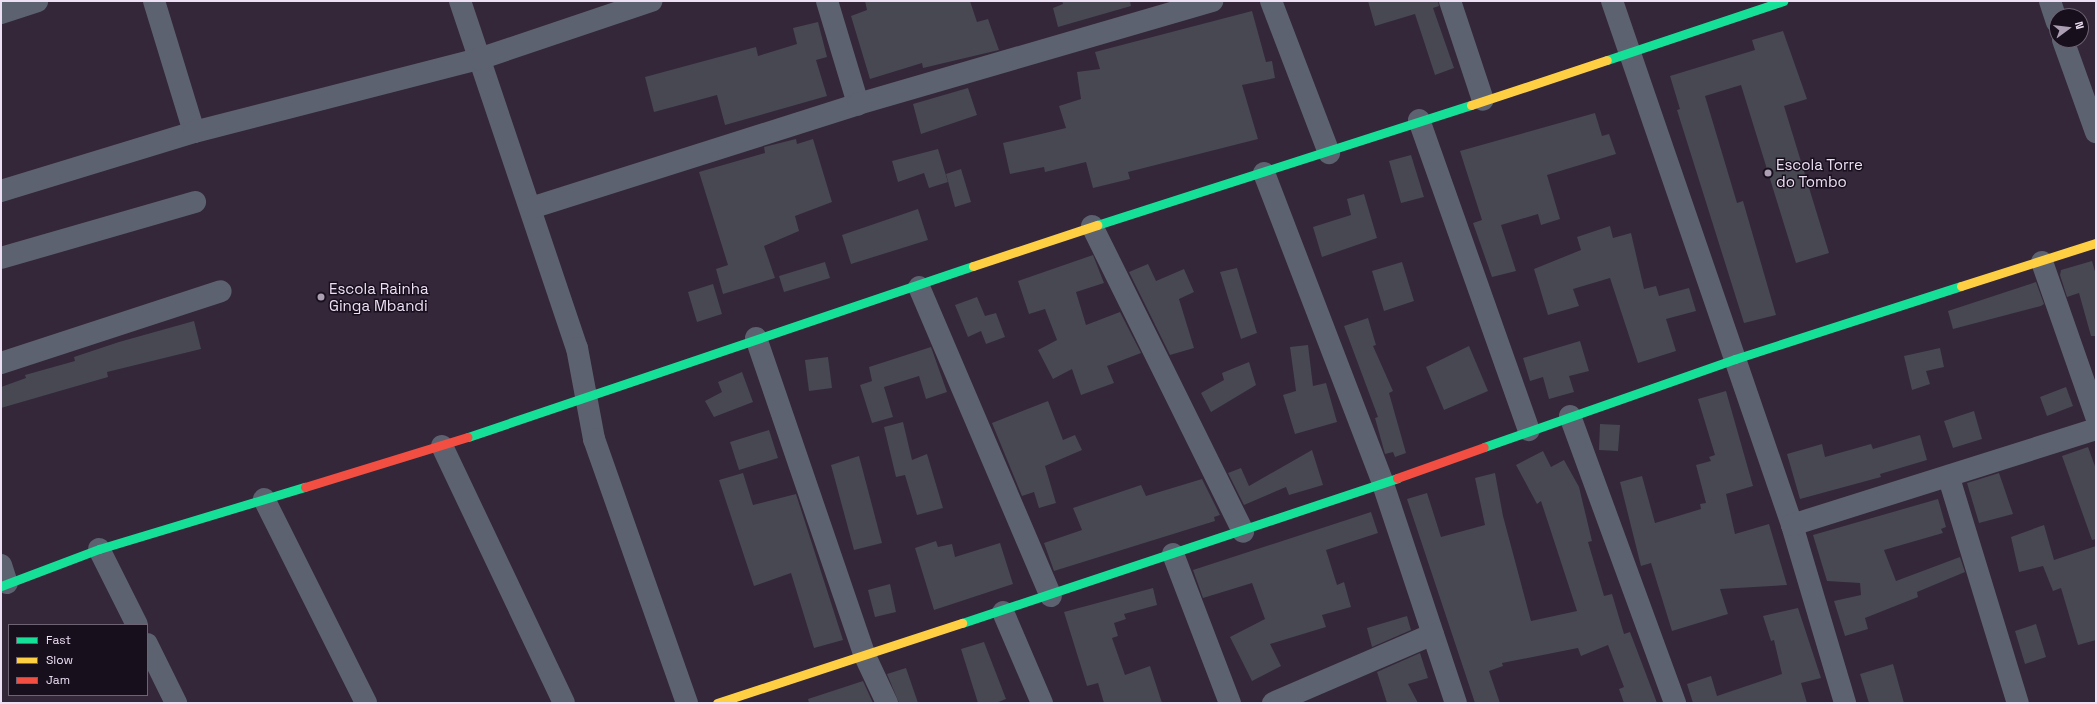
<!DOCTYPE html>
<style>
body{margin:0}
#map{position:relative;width:2097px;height:704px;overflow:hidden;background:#332739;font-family:"Space Grotesk",sans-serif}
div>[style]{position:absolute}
.building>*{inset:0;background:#474852}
.street>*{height:22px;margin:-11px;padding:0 11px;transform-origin:11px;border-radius:11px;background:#5d6270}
.fast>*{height:9px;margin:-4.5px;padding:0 4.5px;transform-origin:4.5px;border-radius:4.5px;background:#16e098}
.slow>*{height:9px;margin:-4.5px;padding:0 4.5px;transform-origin:4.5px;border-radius:4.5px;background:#ffcf43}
.jam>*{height:9px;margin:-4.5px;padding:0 4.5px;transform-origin:4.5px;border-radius:4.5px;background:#f24e42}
.dots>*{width:11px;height:11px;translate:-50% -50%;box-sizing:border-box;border:2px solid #180f1d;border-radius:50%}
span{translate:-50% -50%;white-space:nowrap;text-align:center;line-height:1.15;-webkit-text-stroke:3px #180f1d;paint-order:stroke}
.poi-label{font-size:15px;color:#ede0f5}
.left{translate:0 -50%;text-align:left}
.frame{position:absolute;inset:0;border:2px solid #ede0f5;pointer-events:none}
.legend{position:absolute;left:8px;top:624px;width:140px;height:72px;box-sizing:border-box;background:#180f1d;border:1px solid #6d6373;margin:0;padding:5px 7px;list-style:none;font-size:12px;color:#ede0f5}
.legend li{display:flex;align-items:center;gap:8px;height:20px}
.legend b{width:20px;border:1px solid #6d6373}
.north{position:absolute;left:2049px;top:8px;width:40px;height:40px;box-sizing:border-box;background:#180f1d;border:1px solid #6d6373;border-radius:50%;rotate:75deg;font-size:11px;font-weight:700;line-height:16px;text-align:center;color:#ede0f5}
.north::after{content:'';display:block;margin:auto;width:14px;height:18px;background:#ac9fb3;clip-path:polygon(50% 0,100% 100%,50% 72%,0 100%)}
</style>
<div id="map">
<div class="building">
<i style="clip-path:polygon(865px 1px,970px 1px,977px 22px,988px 19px,999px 50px,923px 68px,922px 63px,870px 79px,851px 16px,867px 10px)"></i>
<i style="clip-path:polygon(1062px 1px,1130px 1px,1131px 6px,1058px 27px,1053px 8px,1063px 4px)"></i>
<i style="clip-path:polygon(1368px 1px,1438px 1px,1439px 6px,1433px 8px,1454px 68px,1435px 75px,1415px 14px,1375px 26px)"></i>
<i style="clip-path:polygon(1252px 11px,1266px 62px,1272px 61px,1275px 78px,1242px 85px,1258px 139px,1128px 172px,1130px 179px,1093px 188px,1086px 162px,1045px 172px,1044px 167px,1010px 174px,1003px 143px,1066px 128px,1059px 106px,1081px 99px,1077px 72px,1100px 69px,1095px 52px)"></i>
<i style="clip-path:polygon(818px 22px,827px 57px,816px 60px,827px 96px,725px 125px,717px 95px,654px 112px,645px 77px,756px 47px,758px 56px,797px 44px,793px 28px)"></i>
<i style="clip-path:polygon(1783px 31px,1807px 99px,1784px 106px,1829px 253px,1796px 263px,1741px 85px,1705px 96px,1737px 203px,1743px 201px,1776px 315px,1744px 323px,1677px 110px,1680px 109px,1670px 76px,1755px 50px,1752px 40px)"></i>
<i style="clip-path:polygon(968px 88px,977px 115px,921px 134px,913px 104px)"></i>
<i style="clip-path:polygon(1595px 113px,1602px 136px,1609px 134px,1616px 154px,1547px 175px,1560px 219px,1541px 225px,1538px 214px,1501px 225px,1516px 271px,1492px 277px,1473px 223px,1482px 220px,1460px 151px)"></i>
<i style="clip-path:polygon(796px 139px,797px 144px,813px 139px,832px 202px,795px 216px,799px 231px,764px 246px,775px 278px,723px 294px,716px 269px,728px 265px,699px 172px,765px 153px,764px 147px)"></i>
<i style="clip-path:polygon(938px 149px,948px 182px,929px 188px,924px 173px,898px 182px,892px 161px)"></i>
<i style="clip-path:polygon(1411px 155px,1424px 197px,1401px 203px,1389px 161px)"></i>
<i style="clip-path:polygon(961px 169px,971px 202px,955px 207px,946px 174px)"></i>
<i style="clip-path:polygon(1364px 194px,1377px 238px,1322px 257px,1313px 227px,1351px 215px,1347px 199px)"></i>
<i style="clip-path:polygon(918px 209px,928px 240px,851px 264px,842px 235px)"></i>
<i style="clip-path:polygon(1610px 226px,1613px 238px,1631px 233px,1644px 289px,1656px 286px,1659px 296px,1689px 288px,1696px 311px,1666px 319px,1676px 351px,1638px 363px,1610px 278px,1573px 289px,1579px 306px,1548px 315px,1534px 269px,1581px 250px,1577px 237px)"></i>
<i style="clip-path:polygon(1093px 255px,1104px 283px,1076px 292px,1086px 325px,1120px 312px,1141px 353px,1107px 366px,1114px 383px,1081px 395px,1072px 369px,1053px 379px,1038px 350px,1057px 340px,1045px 309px,1029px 314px,1018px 281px)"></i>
<i style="clip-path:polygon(2092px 261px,2096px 275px,2096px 336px,2091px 336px,2079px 293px,2067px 297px,2060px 275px,2061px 270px)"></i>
<i style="clip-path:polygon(825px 262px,830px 278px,784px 292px,779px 276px)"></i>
<i style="clip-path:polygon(1402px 262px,1414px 301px,1384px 311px,1372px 271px)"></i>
<i style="clip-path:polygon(1148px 264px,1156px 281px,1184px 269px,1194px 292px,1179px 299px,1194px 348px,1170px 355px,1129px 272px)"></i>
<i style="clip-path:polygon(1237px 268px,1257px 333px,1241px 339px,1220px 272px)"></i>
<i style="clip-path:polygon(2036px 282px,2044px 304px,2041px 306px,1953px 329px,1948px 311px)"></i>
<i style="clip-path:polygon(713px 284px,722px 314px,697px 322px,688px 292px)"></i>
<i style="clip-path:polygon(977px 297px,985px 316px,996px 313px,1005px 337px,986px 344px,981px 331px,968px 337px,955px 305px)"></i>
<i style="clip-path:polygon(1368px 318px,1376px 345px,1373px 346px,1393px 391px,1389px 393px,1406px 453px,1395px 457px,1393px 452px,1385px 454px,1375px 418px,1378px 417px,1344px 326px)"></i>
<i style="clip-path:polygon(194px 321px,201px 349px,107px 372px,108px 377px,1px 408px,1px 387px,26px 378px,25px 375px,75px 361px,74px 357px,119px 342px)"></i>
<i style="clip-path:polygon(1580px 341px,1589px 371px,1569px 376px,1574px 392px,1549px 399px,1543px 377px,1530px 381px,1523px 358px)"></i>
<i style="clip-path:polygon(1308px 345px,1313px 386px,1326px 383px,1337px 422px,1295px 434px,1283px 395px,1296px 391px,1290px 347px)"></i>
<i style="clip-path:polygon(1469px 346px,1488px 391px,1444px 410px,1426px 367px)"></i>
<i style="clip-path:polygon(931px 347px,947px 392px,926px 399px,919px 376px,884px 387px,893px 417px,872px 423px,860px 385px,872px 381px,869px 367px)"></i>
<i style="clip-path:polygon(1940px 348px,1944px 367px,1926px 371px,1930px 384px,1912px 390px,1904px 356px)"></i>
<i style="clip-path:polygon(828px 357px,832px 388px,809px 391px,805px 360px)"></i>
<i style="clip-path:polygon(1249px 362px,1256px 385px,1211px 412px,1201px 393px,1224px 380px,1222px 373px)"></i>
<i style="clip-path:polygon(742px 372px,753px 402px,714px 417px,705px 401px,722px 392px,718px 382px)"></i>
<i style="clip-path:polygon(2066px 387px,2073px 406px,2047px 416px,2040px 397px)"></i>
<i style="clip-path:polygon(1726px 391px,1753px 486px,1726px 494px,1735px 534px,1769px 524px,1787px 585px,1720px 589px,1728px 614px,1672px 631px,1651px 563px,1641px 566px,1620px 482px,1642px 476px,1655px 523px,1701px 509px,1700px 504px,1706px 503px,1696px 465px,1711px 461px,1709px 457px,1715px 455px,1698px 399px)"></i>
<i style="clip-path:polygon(1048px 401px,1063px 440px,1075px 435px,1082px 450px,1045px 466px,1056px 503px,1039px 508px,1034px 492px,1022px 496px,992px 423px)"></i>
<i style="clip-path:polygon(1974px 411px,1982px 439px,1953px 448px,1944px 421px)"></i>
<i style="clip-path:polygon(903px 422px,912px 460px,927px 454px,943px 508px,917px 515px,905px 475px,896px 477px,884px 427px)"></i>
<i style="clip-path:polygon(1600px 424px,1620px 425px,1618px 451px,1599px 450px)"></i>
<i style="clip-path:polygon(769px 430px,778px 458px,739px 470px,730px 442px)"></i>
<i style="clip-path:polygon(1920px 435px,1927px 460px,1880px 474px,1881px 477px,1800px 499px,1787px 454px,1822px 444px,1825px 457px,1871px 444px,1873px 449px)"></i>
<i style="clip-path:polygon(2088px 447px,2096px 469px,2096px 539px,2092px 540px,2062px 456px)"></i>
<i style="clip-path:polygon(1312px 450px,1323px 485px,1289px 495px,1286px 487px,1244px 505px,1228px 473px,1241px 468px,1249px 486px)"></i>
<i style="clip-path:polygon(1543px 451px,1551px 467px,1564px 460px,1579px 487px,1592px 541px,1588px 542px,1604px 596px,1612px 594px,1624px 634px,1630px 632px,1657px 703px,1624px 703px,1619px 689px,1624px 687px,1608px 645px,1581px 656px,1578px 648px,1502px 663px,1503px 666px,1489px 671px,1500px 703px,1475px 703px,1407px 499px,1427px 493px,1441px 537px,1485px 525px,1475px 478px,1495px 473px,1503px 516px,1531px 621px,1577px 611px,1541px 501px,1537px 504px,1516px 465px)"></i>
<i style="clip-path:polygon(859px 456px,882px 543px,854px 550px,831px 465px)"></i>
<i style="clip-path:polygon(743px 473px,753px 505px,796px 494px,843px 640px,814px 648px,791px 573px,754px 586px,719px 480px)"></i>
<i style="clip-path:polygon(1999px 473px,2013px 514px,1979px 523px,1967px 483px)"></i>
<i style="clip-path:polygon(1202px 479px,1220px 515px,1214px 517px,1215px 521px,1054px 571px,1044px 543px,1082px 530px,1073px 508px,1141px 485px,1146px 496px)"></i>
<i style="clip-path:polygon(1938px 499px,1946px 527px,1941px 529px,1943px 533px,1884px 550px,1896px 581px,1960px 557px,1965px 572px,1917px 592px,1918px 597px,1865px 618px,1868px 629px,1845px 636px,1834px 601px,1861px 595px,1860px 583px,1827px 581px,1813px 535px)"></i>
<i style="clip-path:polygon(1371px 512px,1378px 533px,1326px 550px,1337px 585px,1344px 582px,1351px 607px,1322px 615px,1326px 627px,1270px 644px,1281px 666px,1252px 681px,1230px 637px,1265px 619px,1252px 583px,1203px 598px,1193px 570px)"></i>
<i style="clip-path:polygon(2044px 525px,2054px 560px,2096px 546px,2096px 640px,2078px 645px,2061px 588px,2053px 591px,2043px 566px,2019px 572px,2011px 537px)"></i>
<i style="clip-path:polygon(936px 541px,938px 547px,952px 544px,955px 557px,1000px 543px,1013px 584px,934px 610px,915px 548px)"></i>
<i style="clip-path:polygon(890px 584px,896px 612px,875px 617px,868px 590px)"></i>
<i style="clip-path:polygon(1153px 588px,1157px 605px,1124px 614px,1126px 619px,1114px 623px,1118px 636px,1112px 638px,1125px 675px,1150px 666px,1162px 703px,1104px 703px,1098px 683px,1087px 686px,1064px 612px)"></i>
<i style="clip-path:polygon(1798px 608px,1821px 678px,1801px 683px,1807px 703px,1693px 703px,1687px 684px,1711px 676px,1717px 696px,1782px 674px,1774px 640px,1771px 641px,1763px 616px)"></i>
<i style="clip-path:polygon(1407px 616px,1411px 630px,1372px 647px,1367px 628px)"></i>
<i style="clip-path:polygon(2036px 624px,2046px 657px,2025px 664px,2015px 631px)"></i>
<i style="clip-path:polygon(984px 642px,1006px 699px,996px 703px,978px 703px,961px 649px)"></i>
<i style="clip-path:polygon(1420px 653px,1428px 678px,1408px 684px,1418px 703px,1387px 703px,1377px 672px)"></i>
<i style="clip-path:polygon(1893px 664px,1904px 703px,1869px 703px,1860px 674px)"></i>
<i style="clip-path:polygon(906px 668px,918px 703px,899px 703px,887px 674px)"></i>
<i style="clip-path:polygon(863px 681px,873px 703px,809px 703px,808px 699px)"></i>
</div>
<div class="street">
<i style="left:154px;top:1px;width:137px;rotate:73deg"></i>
<i style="left:460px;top:1px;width:366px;rotate:71.4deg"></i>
<i style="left:577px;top:348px;width:93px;rotate:79.4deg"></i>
<i style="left:594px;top:439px;width:280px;rotate:70.6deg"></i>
<i style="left:827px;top:1px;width:108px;rotate:73.2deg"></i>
<i style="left:1271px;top:1px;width:163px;rotate:69.1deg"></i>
<i style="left:1450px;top:1px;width:104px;rotate:71.6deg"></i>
<i style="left:1612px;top:1px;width:554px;rotate:71.04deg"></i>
<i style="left:1792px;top:525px;width:186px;rotate:73.4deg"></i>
<i style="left:2050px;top:1px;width:22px;rotate:72deg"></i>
<i style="left:1px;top:13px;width:38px;rotate:-18deg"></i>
<i style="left:2063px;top:40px;width:98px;rotate:70.3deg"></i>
<i style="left:1419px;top:120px;width:329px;rotate:70.5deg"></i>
<i style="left:1264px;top:173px;width:330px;rotate:69deg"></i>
<i style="left:1382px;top:481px;width:234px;rotate:71.6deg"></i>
<i style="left:1px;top:191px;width:202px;rotate:-17deg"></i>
<i style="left:194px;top:132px;width:294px;rotate:-14.4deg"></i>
<i style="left:479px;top:59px;width:182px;rotate:-18.6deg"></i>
<i style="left:531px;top:208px;width:343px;rotate:-17.6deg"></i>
<i style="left:858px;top:104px;width:369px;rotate:-16.2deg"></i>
<i style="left:1092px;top:226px;width:341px;rotate:63.7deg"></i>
<i style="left:1px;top:258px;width:202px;rotate:-16.1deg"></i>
<i style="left:2042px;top:262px;width:163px;rotate:70.7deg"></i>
<i style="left:919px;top:287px;width:336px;rotate:66.9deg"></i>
<i style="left:756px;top:338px;width:336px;rotate:71.1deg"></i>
<i style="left:865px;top:656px;width:52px;rotate:64.9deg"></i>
<i style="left:1px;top:363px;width:231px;rotate:-18.1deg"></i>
<i style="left:1570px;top:416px;width:306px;rotate:69.9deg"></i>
<i style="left:442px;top:446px;width:284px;rotate:64.6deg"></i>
<i style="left:1949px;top:478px;width:235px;rotate:73deg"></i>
<i style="left:264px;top:499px;width:228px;rotate:63.4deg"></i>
<i style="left:1792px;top:525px;width:319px;rotate:-17.5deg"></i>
<i style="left:99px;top:549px;width:85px;rotate:63.4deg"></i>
<i style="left:1173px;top:554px;width:160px;rotate:69.1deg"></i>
<i style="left:1px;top:565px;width:19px;rotate:72deg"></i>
<i style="left:1003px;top:612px;width:99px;rotate:66.8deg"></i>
<i style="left:147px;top:644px;width:66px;rotate:63.8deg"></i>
<i style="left:1273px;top:703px;width:174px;rotate:-23.3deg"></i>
</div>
<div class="fast">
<i style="left:1607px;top:60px;width:186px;rotate:-18.5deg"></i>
<i style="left:1097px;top:225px;width:393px;rotate:-17.8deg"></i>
<i style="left:468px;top:437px;width:533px;rotate:-18.71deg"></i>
<i style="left:1484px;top:447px;width:266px;rotate:-19.3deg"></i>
<i style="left:1735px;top:359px;width:237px;rotate:-17.9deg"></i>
<i style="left:1px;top:586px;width:105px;rotate:-20.7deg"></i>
<i style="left:99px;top:549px;width:215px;rotate:-16.8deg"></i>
<i style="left:962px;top:623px;width:459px;rotate:-18.4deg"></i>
</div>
<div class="slow">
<i style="left:1471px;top:105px;width:143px;rotate:-18.3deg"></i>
<i style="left:973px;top:266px;width:131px;rotate:-18.3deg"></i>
<i style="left:1961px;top:286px;width:142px;rotate:-17.7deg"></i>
<i style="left:717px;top:703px;width:258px;rotate:-18.1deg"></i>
</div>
<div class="jam">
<i style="left:1397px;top:478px;width:92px;rotate:-19.6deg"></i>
<i style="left:305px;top:487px;width:170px;rotate:-17.1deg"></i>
</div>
<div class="dots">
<i style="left:1768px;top:173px;background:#ac9fb3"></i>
<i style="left:321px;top:297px;background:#ac9fb3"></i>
</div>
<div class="poi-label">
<span class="left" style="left:1776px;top:173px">Escola Torre<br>do Tombo</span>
<span class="left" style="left:329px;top:297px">Escola Rainha<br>Ginga Mbandi</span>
</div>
<div class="frame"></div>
<ul class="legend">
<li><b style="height:5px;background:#16e098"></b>Fast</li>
<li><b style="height:5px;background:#ffcf43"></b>Slow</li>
<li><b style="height:5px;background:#f24e42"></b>Jam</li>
</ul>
<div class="north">N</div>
</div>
